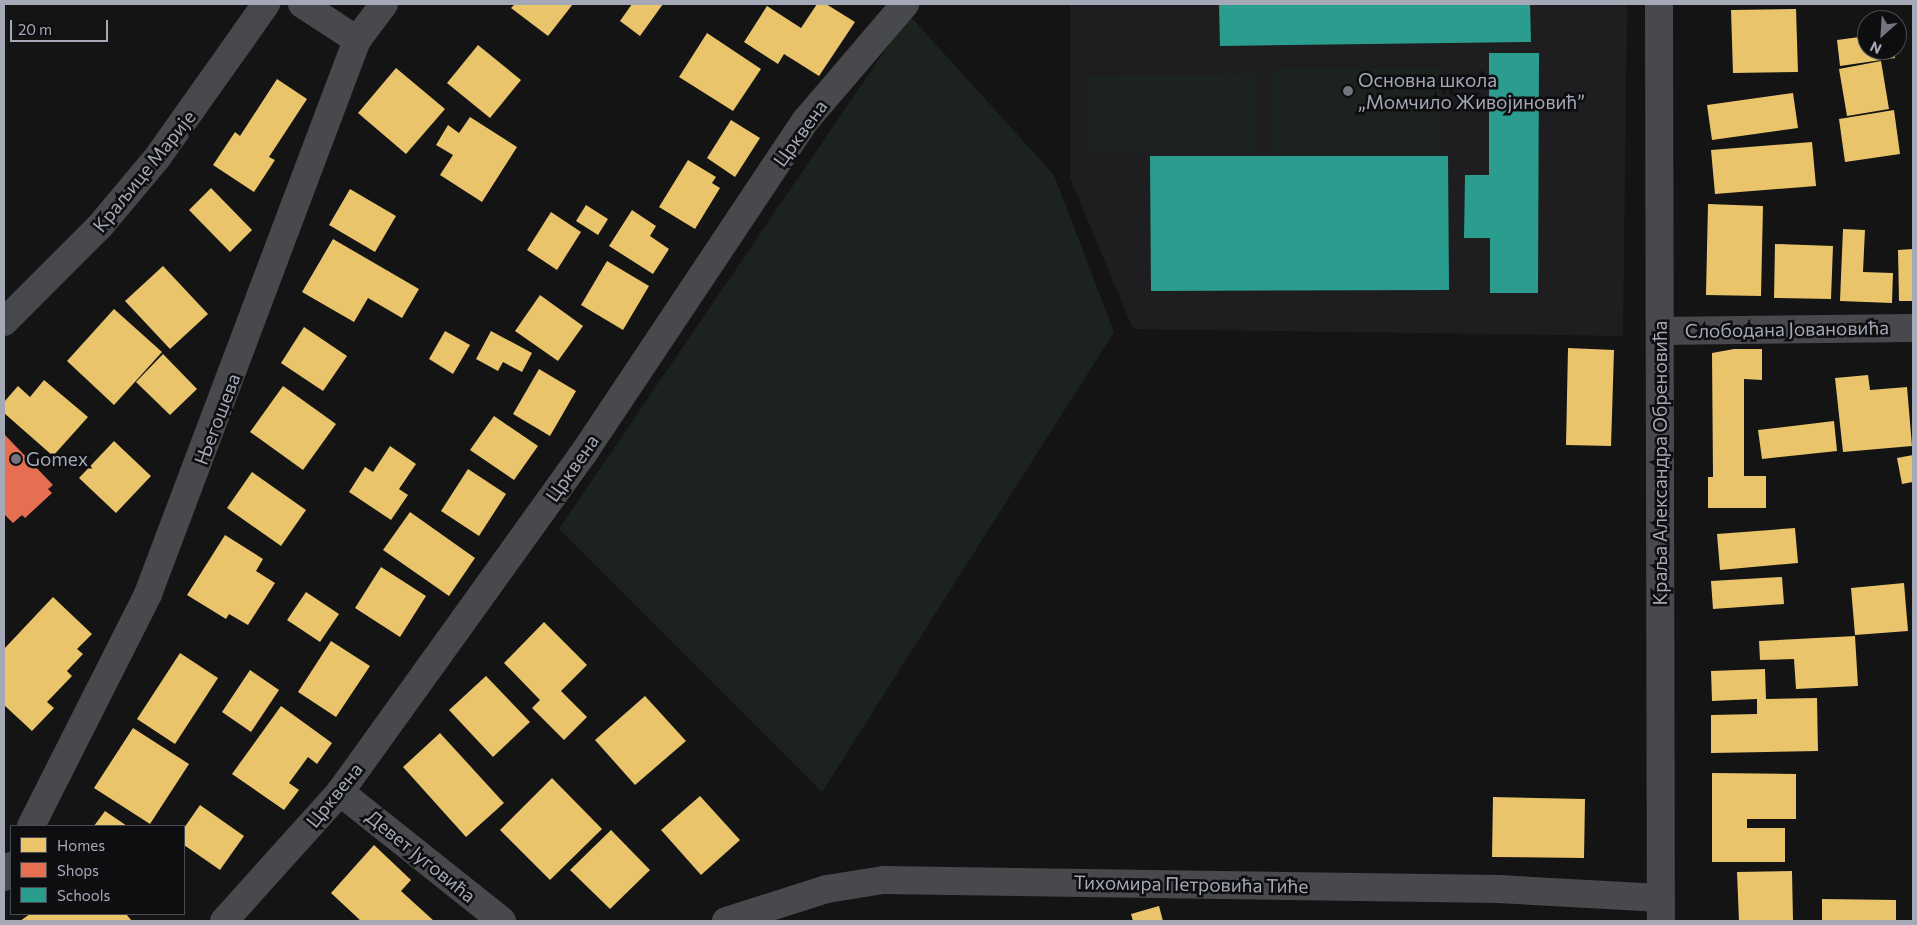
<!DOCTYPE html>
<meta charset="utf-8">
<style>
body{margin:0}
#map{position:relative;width:1917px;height:925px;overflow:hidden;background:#141414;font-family:Commissioner,sans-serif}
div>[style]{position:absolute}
.built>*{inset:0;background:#1e1e20}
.green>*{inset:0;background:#1c231e}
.homes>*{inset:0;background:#e9c46a}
.shops>*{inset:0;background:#e76f51}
.schools>*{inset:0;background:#2a9d8f}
.street>*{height:28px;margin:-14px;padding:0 14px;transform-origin:14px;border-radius:14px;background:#48494d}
.secondary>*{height:28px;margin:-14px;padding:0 14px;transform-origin:14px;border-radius:14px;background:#46484c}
.dots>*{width:14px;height:14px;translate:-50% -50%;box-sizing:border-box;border:2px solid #0e0e10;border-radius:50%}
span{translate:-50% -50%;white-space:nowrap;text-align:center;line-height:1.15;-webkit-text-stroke:5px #0e0e10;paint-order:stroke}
.poi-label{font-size:19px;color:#a4a8b7}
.left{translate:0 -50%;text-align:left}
.street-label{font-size:19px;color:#a4a8b7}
.frame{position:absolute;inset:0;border:5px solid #a4a8b7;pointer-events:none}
.legend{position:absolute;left:10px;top:825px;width:175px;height:90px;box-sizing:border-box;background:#0e0e10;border:1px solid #4a4c53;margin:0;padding:6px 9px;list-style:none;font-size:15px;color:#a4a8b7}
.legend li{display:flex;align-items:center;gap:10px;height:25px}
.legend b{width:25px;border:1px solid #4a4c53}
.north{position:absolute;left:1857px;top:10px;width:50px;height:50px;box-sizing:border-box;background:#0e0e10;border:1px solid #4a4c53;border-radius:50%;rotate:206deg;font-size:14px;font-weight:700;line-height:20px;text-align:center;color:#a4a8b7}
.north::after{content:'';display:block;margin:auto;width:18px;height:22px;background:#72747e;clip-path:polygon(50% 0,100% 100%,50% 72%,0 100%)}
.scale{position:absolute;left:10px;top:20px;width:98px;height:22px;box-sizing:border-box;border:2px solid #a4a8b7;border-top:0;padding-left:6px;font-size:15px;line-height:18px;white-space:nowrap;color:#a4a8b7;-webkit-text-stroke:4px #0e0e10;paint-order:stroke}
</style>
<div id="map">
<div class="built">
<i style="clip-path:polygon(1070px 4px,1627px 4px,1623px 336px,1133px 329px,1070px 178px)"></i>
</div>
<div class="green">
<i style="clip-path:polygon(909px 15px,1054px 175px,1114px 332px,822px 792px,559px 529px)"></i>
<i style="clip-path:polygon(1441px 68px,1442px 155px,1273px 155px,1273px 69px)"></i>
<i style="clip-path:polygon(1257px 74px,1258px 152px,1089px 152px,1086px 76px)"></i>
</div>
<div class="homes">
<i style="clip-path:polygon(515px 4px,573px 4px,548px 36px,511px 8px)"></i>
<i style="clip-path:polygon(632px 4px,663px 4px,640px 36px,620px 21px)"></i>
<i style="clip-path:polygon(817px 4px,826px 4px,855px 22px,819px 76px,784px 54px,778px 64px,744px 42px,767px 6px,801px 28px)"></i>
<i style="clip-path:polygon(1796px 9px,1798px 72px,1733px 73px,1731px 10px)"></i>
<i style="clip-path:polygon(707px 33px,761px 69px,733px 111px,679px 77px)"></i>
<i style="clip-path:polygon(1867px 36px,1867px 50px,1894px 50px,1895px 58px,1840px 66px,1837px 40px)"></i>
<i style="clip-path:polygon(478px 45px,521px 80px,490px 118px,447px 83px)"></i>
<i style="clip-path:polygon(1881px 61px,1889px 109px,1847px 116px,1839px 69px)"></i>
<i style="clip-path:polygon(396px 68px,445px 109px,406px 154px,358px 113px)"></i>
<i style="clip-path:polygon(277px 79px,307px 99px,269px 157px,275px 160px,254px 192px,213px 165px,235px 132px,240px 136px)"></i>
<i style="clip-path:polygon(1793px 93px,1798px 128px,1712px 140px,1707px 105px)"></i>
<i style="clip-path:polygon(1894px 110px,1900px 154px,1845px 162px,1839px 119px)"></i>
<i style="clip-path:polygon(470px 117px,517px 147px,482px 202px,440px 175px,453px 155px,436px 145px,448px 125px,459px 133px)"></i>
<i style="clip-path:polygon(731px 120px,760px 138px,735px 177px,707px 158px)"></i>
<i style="clip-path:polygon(1812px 142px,1816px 186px,1715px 194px,1711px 150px)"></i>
<i style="clip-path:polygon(688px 160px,716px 177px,712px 183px,720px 188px,695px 229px,659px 207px)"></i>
<i style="clip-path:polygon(211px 188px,252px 230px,230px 252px,189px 210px)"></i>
<i style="clip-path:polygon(350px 189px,396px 216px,375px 252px,329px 225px)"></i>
<i style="clip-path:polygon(1708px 204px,1763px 206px,1761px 296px,1706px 295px)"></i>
<i style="clip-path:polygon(586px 205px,608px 219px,598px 235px,576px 221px)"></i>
<i style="clip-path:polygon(632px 210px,656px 226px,650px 236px,669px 249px,653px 274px,609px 246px)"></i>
<i style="clip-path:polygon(551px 212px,581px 232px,557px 270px,527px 250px)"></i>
<i style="clip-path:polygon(1843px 229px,1865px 230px,1863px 272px,1893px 273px,1892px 303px,1840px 301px)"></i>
<i style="clip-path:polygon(333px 239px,419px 289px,402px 318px,368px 298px,354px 322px,302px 292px)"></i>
<i style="clip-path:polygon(1775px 244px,1833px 246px,1831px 299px,1774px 298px)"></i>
<i style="clip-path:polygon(1913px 249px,1913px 301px,1899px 301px,1898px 250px)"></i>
<i style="clip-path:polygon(607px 261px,649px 286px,623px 330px,581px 305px)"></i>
<i style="clip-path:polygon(163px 266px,208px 314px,170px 349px,125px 301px)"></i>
<i style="clip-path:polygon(540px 295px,583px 326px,558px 361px,515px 331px)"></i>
<i style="clip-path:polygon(114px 309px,162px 352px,114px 405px,67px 361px)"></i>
<i style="clip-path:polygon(304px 327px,347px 356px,323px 391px,281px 363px)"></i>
<i style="clip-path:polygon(445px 331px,470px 345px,453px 374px,429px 359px)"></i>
<i style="clip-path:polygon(491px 331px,532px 353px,522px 372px,503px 362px,498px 371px,476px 359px)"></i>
<i style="clip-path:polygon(1568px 348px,1614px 350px,1611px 446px,1566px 445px)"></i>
<i style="clip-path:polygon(1734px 349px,1762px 349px,1762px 380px,1744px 379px,1744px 476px,1766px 476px,1766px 508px,1708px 508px,1708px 477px,1713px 477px,1712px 353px)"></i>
<i style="clip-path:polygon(163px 354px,197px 389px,170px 415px,136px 382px)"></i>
<i style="clip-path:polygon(539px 369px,576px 391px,550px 436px,513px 414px)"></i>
<i style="clip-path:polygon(1868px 375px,1870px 390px,1907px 387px,1912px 446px,1843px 452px,1835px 378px)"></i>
<i style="clip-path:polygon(44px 380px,88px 417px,53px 456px,4px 413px,4px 402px,18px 386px,30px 397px)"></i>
<i style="clip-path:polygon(283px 386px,336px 424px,303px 470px,250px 432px)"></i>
<i style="clip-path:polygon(494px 416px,538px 446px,514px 480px,470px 450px)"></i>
<i style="clip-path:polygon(1834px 421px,1837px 451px,1762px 459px,1758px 430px)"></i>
<i style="clip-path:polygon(114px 441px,151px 476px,116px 513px,79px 478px)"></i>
<i style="clip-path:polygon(390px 446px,416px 464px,399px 489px,408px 495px,391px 520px,349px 492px,365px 467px,373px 472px)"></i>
<i style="clip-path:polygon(1913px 455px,1913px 482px,1902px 484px,1897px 458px)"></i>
<i style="clip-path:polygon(468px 469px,506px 494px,479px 536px,441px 511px)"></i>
<i style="clip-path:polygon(252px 472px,306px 510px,281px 546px,227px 508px)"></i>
<i style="clip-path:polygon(410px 512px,475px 558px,449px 596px,383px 550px)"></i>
<i style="clip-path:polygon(1795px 528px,1798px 563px,1720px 570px,1717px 534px)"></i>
<i style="clip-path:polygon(225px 535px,263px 559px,256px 571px,275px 583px,248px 625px,229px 614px,226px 619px,187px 595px)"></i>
<i style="clip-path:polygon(381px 567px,426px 596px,400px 637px,355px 608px)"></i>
<i style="clip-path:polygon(1782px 577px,1784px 604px,1713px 609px,1711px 581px)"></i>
<i style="clip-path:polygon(1904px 583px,1908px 631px,1855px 635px,1851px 588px)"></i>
<i style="clip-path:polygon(306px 592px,339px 614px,320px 642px,287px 620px)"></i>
<i style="clip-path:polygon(53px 597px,92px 634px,77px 649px,83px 654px,67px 671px,72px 676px,47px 702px,54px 708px,32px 731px,4px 705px,4px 649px)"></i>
<i style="clip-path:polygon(544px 622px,587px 665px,561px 691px,587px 717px,564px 740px,532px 708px,540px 700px,504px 663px)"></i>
<i style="clip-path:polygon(1855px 636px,1858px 686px,1796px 689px,1794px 659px,1760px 660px,1759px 641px)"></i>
<i style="clip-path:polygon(331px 641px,370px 666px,336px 717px,298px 692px)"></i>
<i style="clip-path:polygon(180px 653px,218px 678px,175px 744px,137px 719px)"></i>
<i style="clip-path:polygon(1765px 669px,1766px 699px,1817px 698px,1818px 751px,1711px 753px,1711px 715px,1757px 714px,1757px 699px,1712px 701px,1711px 671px)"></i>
<i style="clip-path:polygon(250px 670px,279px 690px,251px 732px,222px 712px)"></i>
<i style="clip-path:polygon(486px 676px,530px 722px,493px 757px,449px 710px)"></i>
<i style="clip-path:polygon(645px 696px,686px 741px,635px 785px,595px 740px)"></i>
<i style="clip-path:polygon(281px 706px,332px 743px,317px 764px,308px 757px,289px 783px,299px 790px,284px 810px,232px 774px)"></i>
<i style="clip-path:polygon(133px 728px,189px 764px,150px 824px,94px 788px)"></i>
<i style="clip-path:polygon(440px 733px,504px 803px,466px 837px,403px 767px)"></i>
<i style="clip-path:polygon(1712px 773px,1796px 774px,1796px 819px,1747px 819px,1747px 828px,1785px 828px,1785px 862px,1712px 862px)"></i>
<i style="clip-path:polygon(552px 778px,602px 829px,550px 880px,500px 830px)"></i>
<i style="clip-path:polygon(700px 796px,740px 840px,701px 875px,661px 830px)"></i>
<i style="clip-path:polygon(1493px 797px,1585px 799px,1584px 858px,1492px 857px)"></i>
<i style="clip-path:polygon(200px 805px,244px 836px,220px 870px,184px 845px,184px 828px)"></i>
<i style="clip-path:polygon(105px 811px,127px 826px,94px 826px)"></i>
<i style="clip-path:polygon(611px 830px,650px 870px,610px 909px,570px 870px)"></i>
<i style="clip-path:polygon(374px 845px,411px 880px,401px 891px,434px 921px,361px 921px,331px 893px)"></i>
<i style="clip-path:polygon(1792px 871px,1793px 921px,1739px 921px,1737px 872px)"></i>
<i style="clip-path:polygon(1822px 899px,1896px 900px,1896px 921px,1822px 921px)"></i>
<i style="clip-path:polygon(1159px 906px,1163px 921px,1133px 921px,1131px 914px)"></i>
<i style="clip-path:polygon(30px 914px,126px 914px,132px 921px,20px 921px)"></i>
</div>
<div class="shops">
<i style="clip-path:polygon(4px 434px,53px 485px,48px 489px,52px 493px,25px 518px,22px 515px,13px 523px,4px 514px)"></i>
</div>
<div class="schools">
<i style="clip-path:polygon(1219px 4px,1530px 4px,1531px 42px,1220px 46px)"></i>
<i style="clip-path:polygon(1489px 53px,1539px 53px,1538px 293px,1490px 293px,1490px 238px,1464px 238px,1465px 175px,1489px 175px)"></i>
<i style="clip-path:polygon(1150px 156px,1448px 156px,1449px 290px,1151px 291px)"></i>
</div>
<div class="street">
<i style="left:302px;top:4px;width:66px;rotate:33.2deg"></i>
<i style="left:1659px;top:4px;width:917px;rotate:89.88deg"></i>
<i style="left:1660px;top:331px;width:253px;rotate:-0.7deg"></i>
<i style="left:340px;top:792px;width:207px;rotate:38.5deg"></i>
<i style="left:31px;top:826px;width:260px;rotate:-63.2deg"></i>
<i style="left:148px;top:594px;width:592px;rotate:-69.33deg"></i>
<i style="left:357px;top:40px;width:45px;rotate:-53.1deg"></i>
<i style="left:4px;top:877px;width:13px;rotate:-58deg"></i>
<i style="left:224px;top:921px;width:173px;rotate:-48deg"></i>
<i style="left:340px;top:792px;width:423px;rotate:-54.3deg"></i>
<i style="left:587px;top:448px;width:394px;rotate:-56.3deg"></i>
<i style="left:806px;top:120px;width:153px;rotate:-49.5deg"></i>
<i style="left:726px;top:921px;width:106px;rotate:-17.6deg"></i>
<i style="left:827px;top:889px;width:57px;rotate:-9.1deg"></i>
<i style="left:883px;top:880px;width:616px;rotate:0.84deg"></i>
<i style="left:1499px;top:889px;width:162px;rotate:3.2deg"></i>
</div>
<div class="secondary">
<i style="left:4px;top:322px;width:136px;rotate:-45deg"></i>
<i style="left:100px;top:226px;width:89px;rotate:-50deg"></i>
<i style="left:157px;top:158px;width:189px;rotate:-54.7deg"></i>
</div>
<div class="dots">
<i style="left:1348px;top:91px;background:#72747e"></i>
<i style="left:16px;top:459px;background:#72747e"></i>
</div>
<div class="poi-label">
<span class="left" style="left:1358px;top:91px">Основна школа<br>„Момчило Живојиновић”</span>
<span class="left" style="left:26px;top:459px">Gomex</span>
</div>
<div class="street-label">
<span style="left:800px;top:133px;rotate:-54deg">Црквена</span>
<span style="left:144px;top:171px;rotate:-51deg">Краљице Марије</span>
<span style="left:1787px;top:329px;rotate:-1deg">Слободана Јовановића</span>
<span style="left:217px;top:419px;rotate:-69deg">Његошева</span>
<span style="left:1660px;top:463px;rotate:-90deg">Краља Александра Обреновића</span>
<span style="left:572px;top:468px;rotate:-55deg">Црквена</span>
<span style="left:334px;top:795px;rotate:-51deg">Црквена</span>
<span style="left:421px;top:856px;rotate:39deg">Девет Југовића</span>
<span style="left:1191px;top:884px;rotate:1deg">Тихомира Петровића Тиће</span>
</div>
<div class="frame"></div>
<ul class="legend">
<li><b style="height:14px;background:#e9c46a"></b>Homes</li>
<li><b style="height:14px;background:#e76f51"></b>Shops</li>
<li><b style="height:14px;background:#2a9d8f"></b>Schools</li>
</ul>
<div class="north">N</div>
<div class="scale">20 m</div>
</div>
